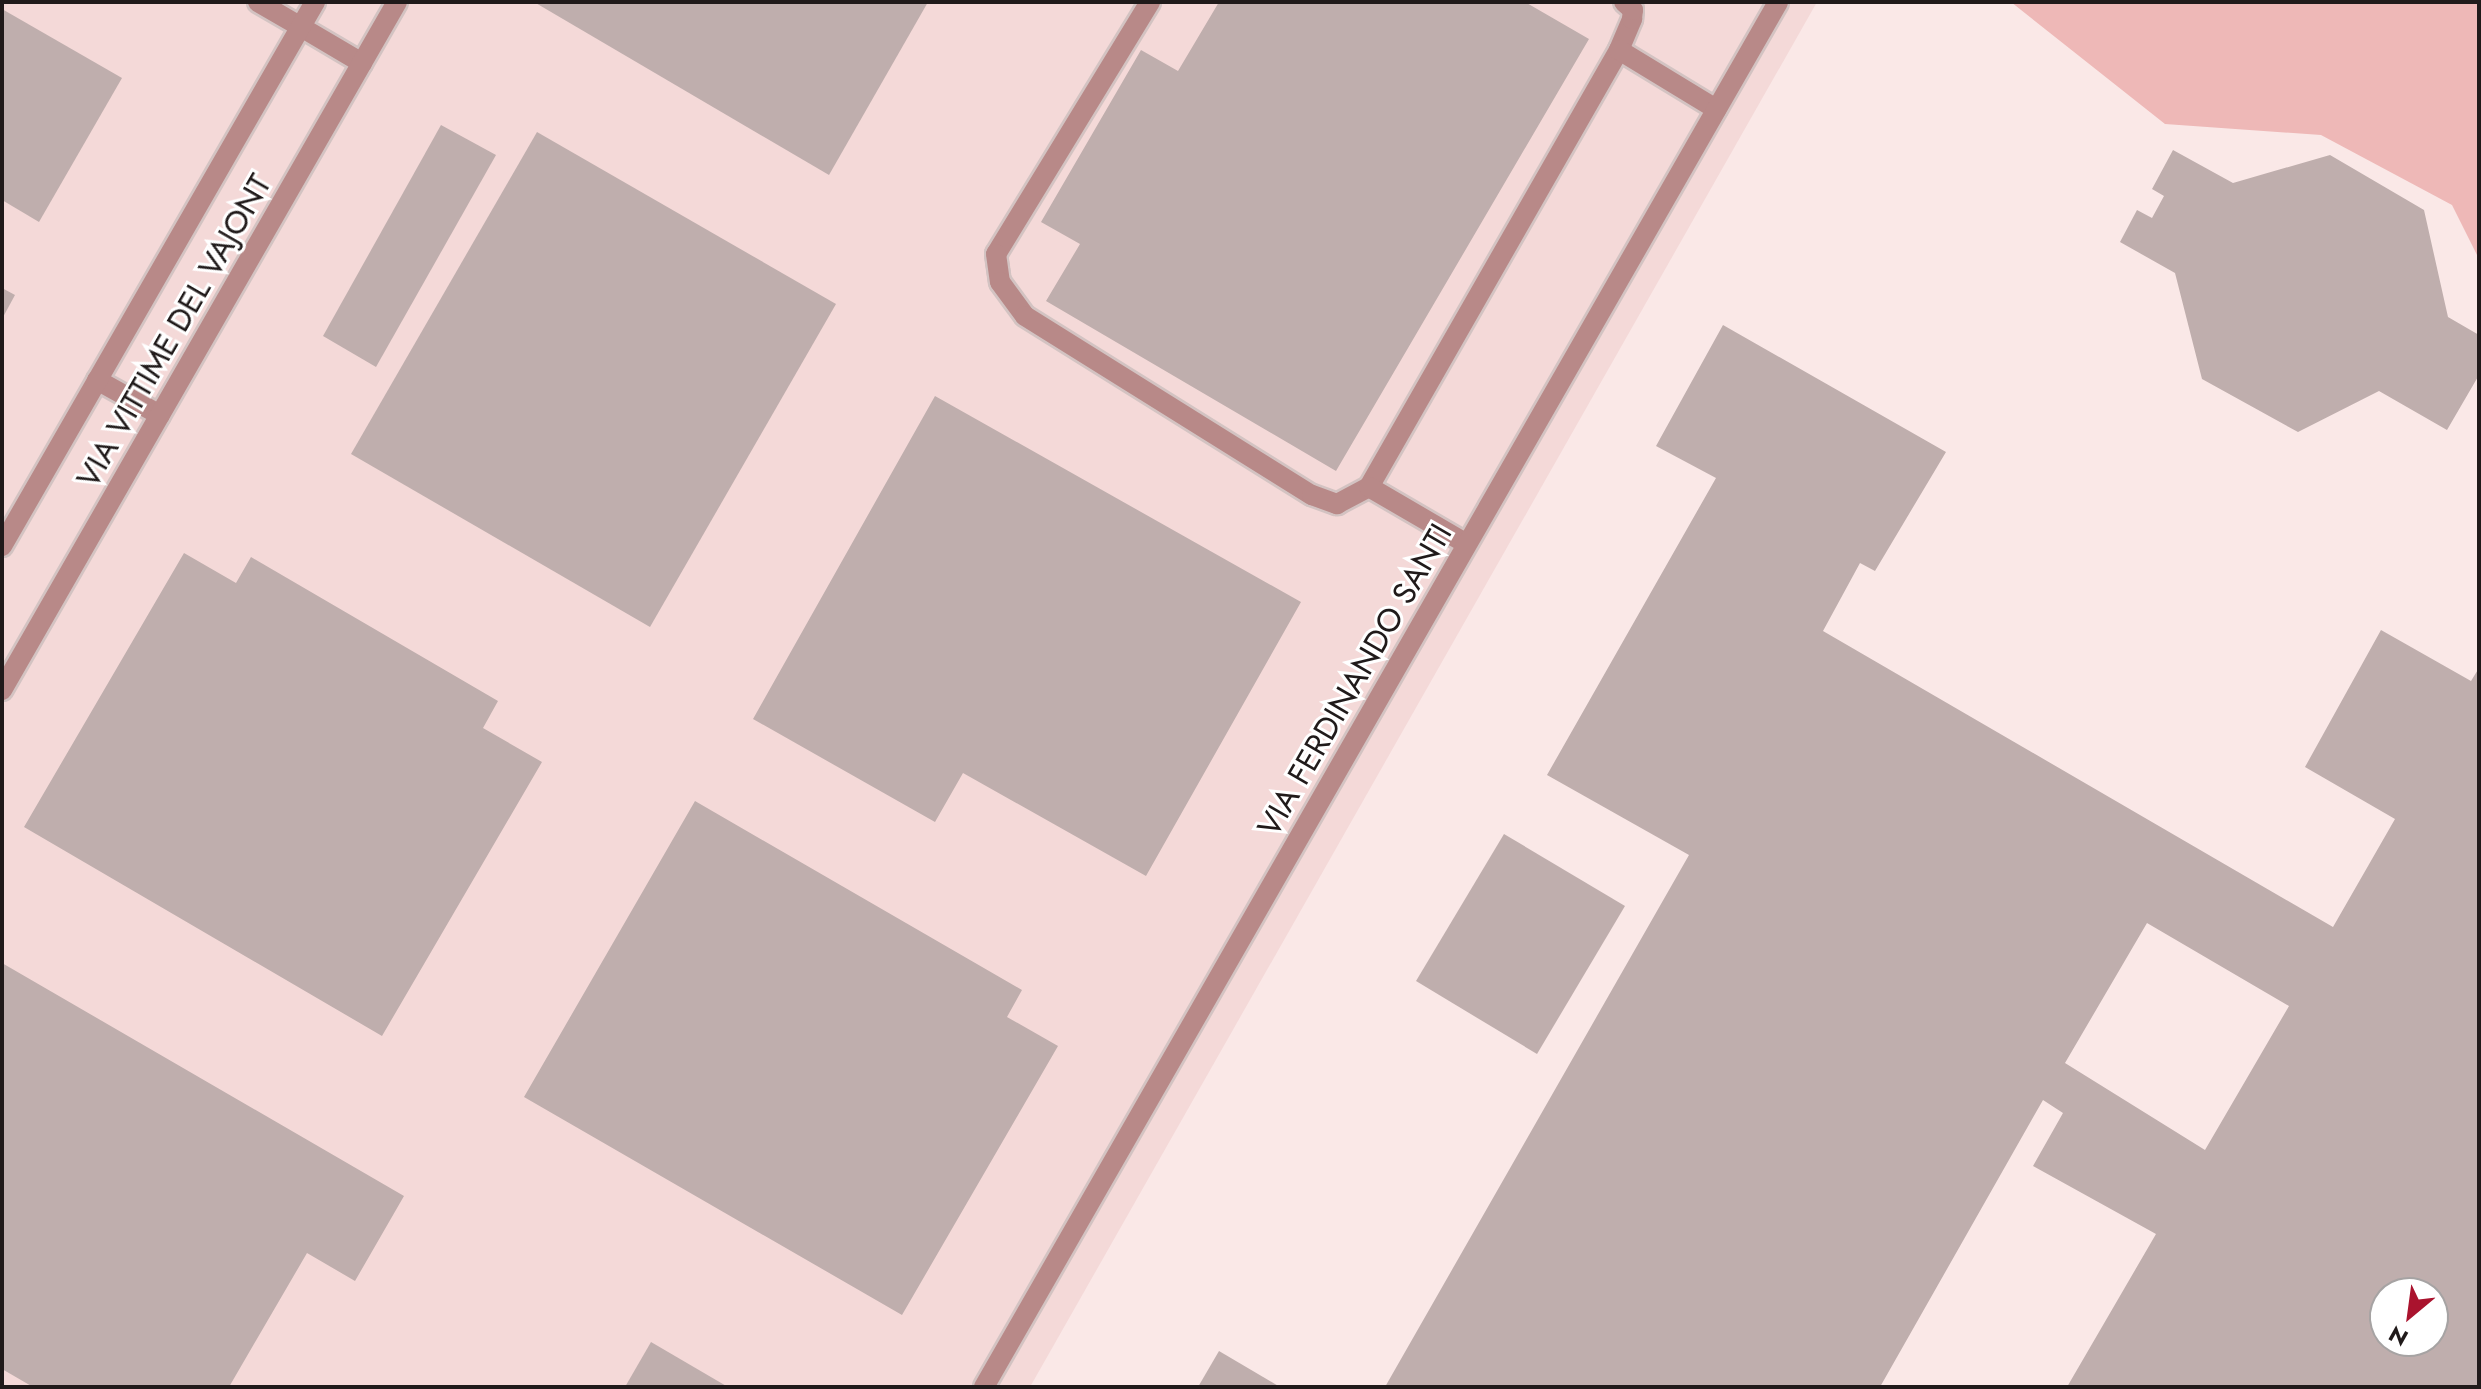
<!DOCTYPE html>
<style>
body{margin:0}
#map{position:relative;width:2481px;height:1389px;overflow:hidden;background:#fae8e7;font-family:Jost,sans-serif}
div>[style]{position:absolute}
.built>*{inset:0;background:#f4d9d8}
.green>*{inset:0;background:#eeb8b7}
.building>*{inset:0;background:#bfaead}
.roads{filter:drop-shadow(2px 0 #d3c3c2) drop-shadow(-2px 0 #d3c3c2) drop-shadow(0 2px #d3c3c2) drop-shadow(0 -2px #d3c3c2)}
.service>*{height:20px;margin:-10px;padding:0 10px;transform-origin:10px;border-radius:10px;background:#b88988}
.minor>*{height:20px;margin:-10px;padding:0 10px;transform-origin:10px;border-radius:10px;background:#b88988}
span{translate:-50% -50%;white-space:nowrap;text-align:center;line-height:1.15;-webkit-text-stroke:6px #fff;paint-order:stroke}
.street-label{font-size:32px;color:#201a1a}
.frame{position:absolute;inset:0;border:4px solid #201a1a;pointer-events:none}
.north{position:absolute;left:2369px;top:1277px;width:80px;height:80px;box-sizing:border-box;background:#fff;border:2px solid #a6a3a3;border-radius:50%;rotate:209deg;font-size:22px;font-weight:700;line-height:32px;text-align:center;color:#201a1a}
.north::after{content:'';display:block;margin:auto;width:28px;height:36px;background:#aa132e;clip-path:polygon(50% 0,100% 100%,50% 72%,0 100%)}
</style>
<div id="map">
<div class="built">
<i style="clip-path:polygon(2px 2px,1817px 2px,1030px 1387px,2px 1387px)"></i>
</div>
<div class="green">
<i style="clip-path:polygon(2011px 2px,2479px 2px,2479px 259px,2452px 205px,2321px 135px,2165px 124px)"></i>
</div>
<div class="building">
<i style="clip-path:polygon(534px 2px,928px 2px,829px 175px)"></i>
<i style="clip-path:polygon(1219px 2px,1525px 2px,1589px 39px,1336px 471px,1046px 301px,1080px 244px,1041px 222px,1141px 50px,1178px 71px)"></i>
<i style="clip-path:polygon(2px 9px,122px 78px,39px 222px,2px 200px)"></i>
<i style="clip-path:polygon(441px 125px,496px 155px,376px 367px,323px 336px)"></i>
<i style="clip-path:polygon(537px 132px,836px 304px,650px 627px,351px 454px)"></i>
<i style="clip-path:polygon(2173px 150px,2233px 183px,2330px 155px,2424px 210px,2448px 317px,2479px 335px,2479px 375px,2447px 430px,2379px 391px,2298px 432px,2202px 379px,2175px 273px,2120px 242px,2137px 210px,2152px 218px,2164px 196px,2152px 189px)"></i>
<i style="clip-path:polygon(2px 288px,15px 295px,2px 319px)"></i>
<i style="clip-path:polygon(evenodd,1723px 325px,1946px 452px,1875px 571px,1860px 563px,1823px 631px,2333px 927px,2395px 819px,2305px 767px,2381px 630px,2471px 681px,2479px 668px,2479px 1387px,2067px 1387px,2156px 1234px,2033px 1166px,2063px 1113px,2043px 1100px,1880px 1387px,1385px 1387px,1689px 855px,1547px 775px,1716px 478px,1656px 446px,1723px 325px,2147px 923px,2289px 1006px,2205px 1150px,2065px 1063px,2147px 923px,1723px 325px,2385px 1293px,2433px 1293px,2433px 1341px,2385px 1341px,2385px 1293px)"></i>
<i style="clip-path:polygon(935px 396px,1301px 602px,1146px 876px,963px 773px,935px 822px,753px 719px)"></i>
<i style="clip-path:polygon(184px 553px,236px 583px,251px 557px,498px 701px,483px 728px,542px 762px,382px 1036px,24px 827px)"></i>
<i style="clip-path:polygon(695px 801px,1022px 990px,1007px 1017px,1058px 1046px,902px 1315px,524px 1097px)"></i>
<i style="clip-path:polygon(1504px 834px,1625px 906px,1537px 1054px,1416px 981px)"></i>
<i style="clip-path:polygon(2px 963px,404px 1196px,355px 1281px,307px 1253px,229px 1387px,33px 1387px,2px 1369px)"></i>
<i style="clip-path:polygon(651px 1342px,728px 1387px,625px 1387px)"></i>
<i style="clip-path:polygon(1219px 1351px,1280px 1387px,1198px 1387px)"></i>
</div>
<div class="roads">
<div class="service">
<i style="left:258px;top:2px;width:50px;rotate:30.2deg"></i>
<i style="left:1150px;top:2px;width:295px;rotate:121.4deg"></i>
<i style="left:996px;top:254px;width:28px;rotate:82deg"></i>
<i style="left:1000px;top:282px;width:42px;rotate:53.7deg"></i>
<i style="left:1025px;top:316px;width:338px;rotate:32deg"></i>
<i style="left:1312px;top:495px;width:27px;rotate:20deg"></i>
<i style="left:1337px;top:504px;width:36px;rotate:-28deg"></i>
<i style="left:1369px;top:487px;width:503px;rotate:-60.23deg"></i>
<i style="left:1619px;top:50px;width:34px;rotate:-67deg"></i>
<i style="left:1632px;top:19px;width:9px;rotate:-84deg"></i>
<i style="left:1633px;top:10px;width:12px;rotate:-138deg"></i>
<i style="left:1619px;top:50px;width:114px;rotate:31.3deg"></i>
<i style="left:1369px;top:487px;width:113px;rotate:30.2deg"></i>
</div>
<div class="minor">
<i style="left:301px;top:27px;width:71px;rotate:30.5deg"></i>
<i style="left:97px;top:380px;width:72px;rotate:29.1deg"></i>
<i style="left:2px;top:546px;width:628px;rotate:-60.09deg"></i>
<i style="left:2px;top:690px;width:793px;rotate:-60.14deg"></i>
<i style="left:984px;top:1387px;width:1596px;rotate:-60.17deg"></i>
</div>
</div>
<div class="street-label">
<span style="left:174px;top:331px;rotate:-60deg">VIA VITTIME DEL VAJONT</span>
<span style="left:1355px;top:680px;rotate:-60deg">VIA FERDINANDO SANTI</span>
</div>
<div class="frame"></div>
<div class="north">N</div>
</div>
